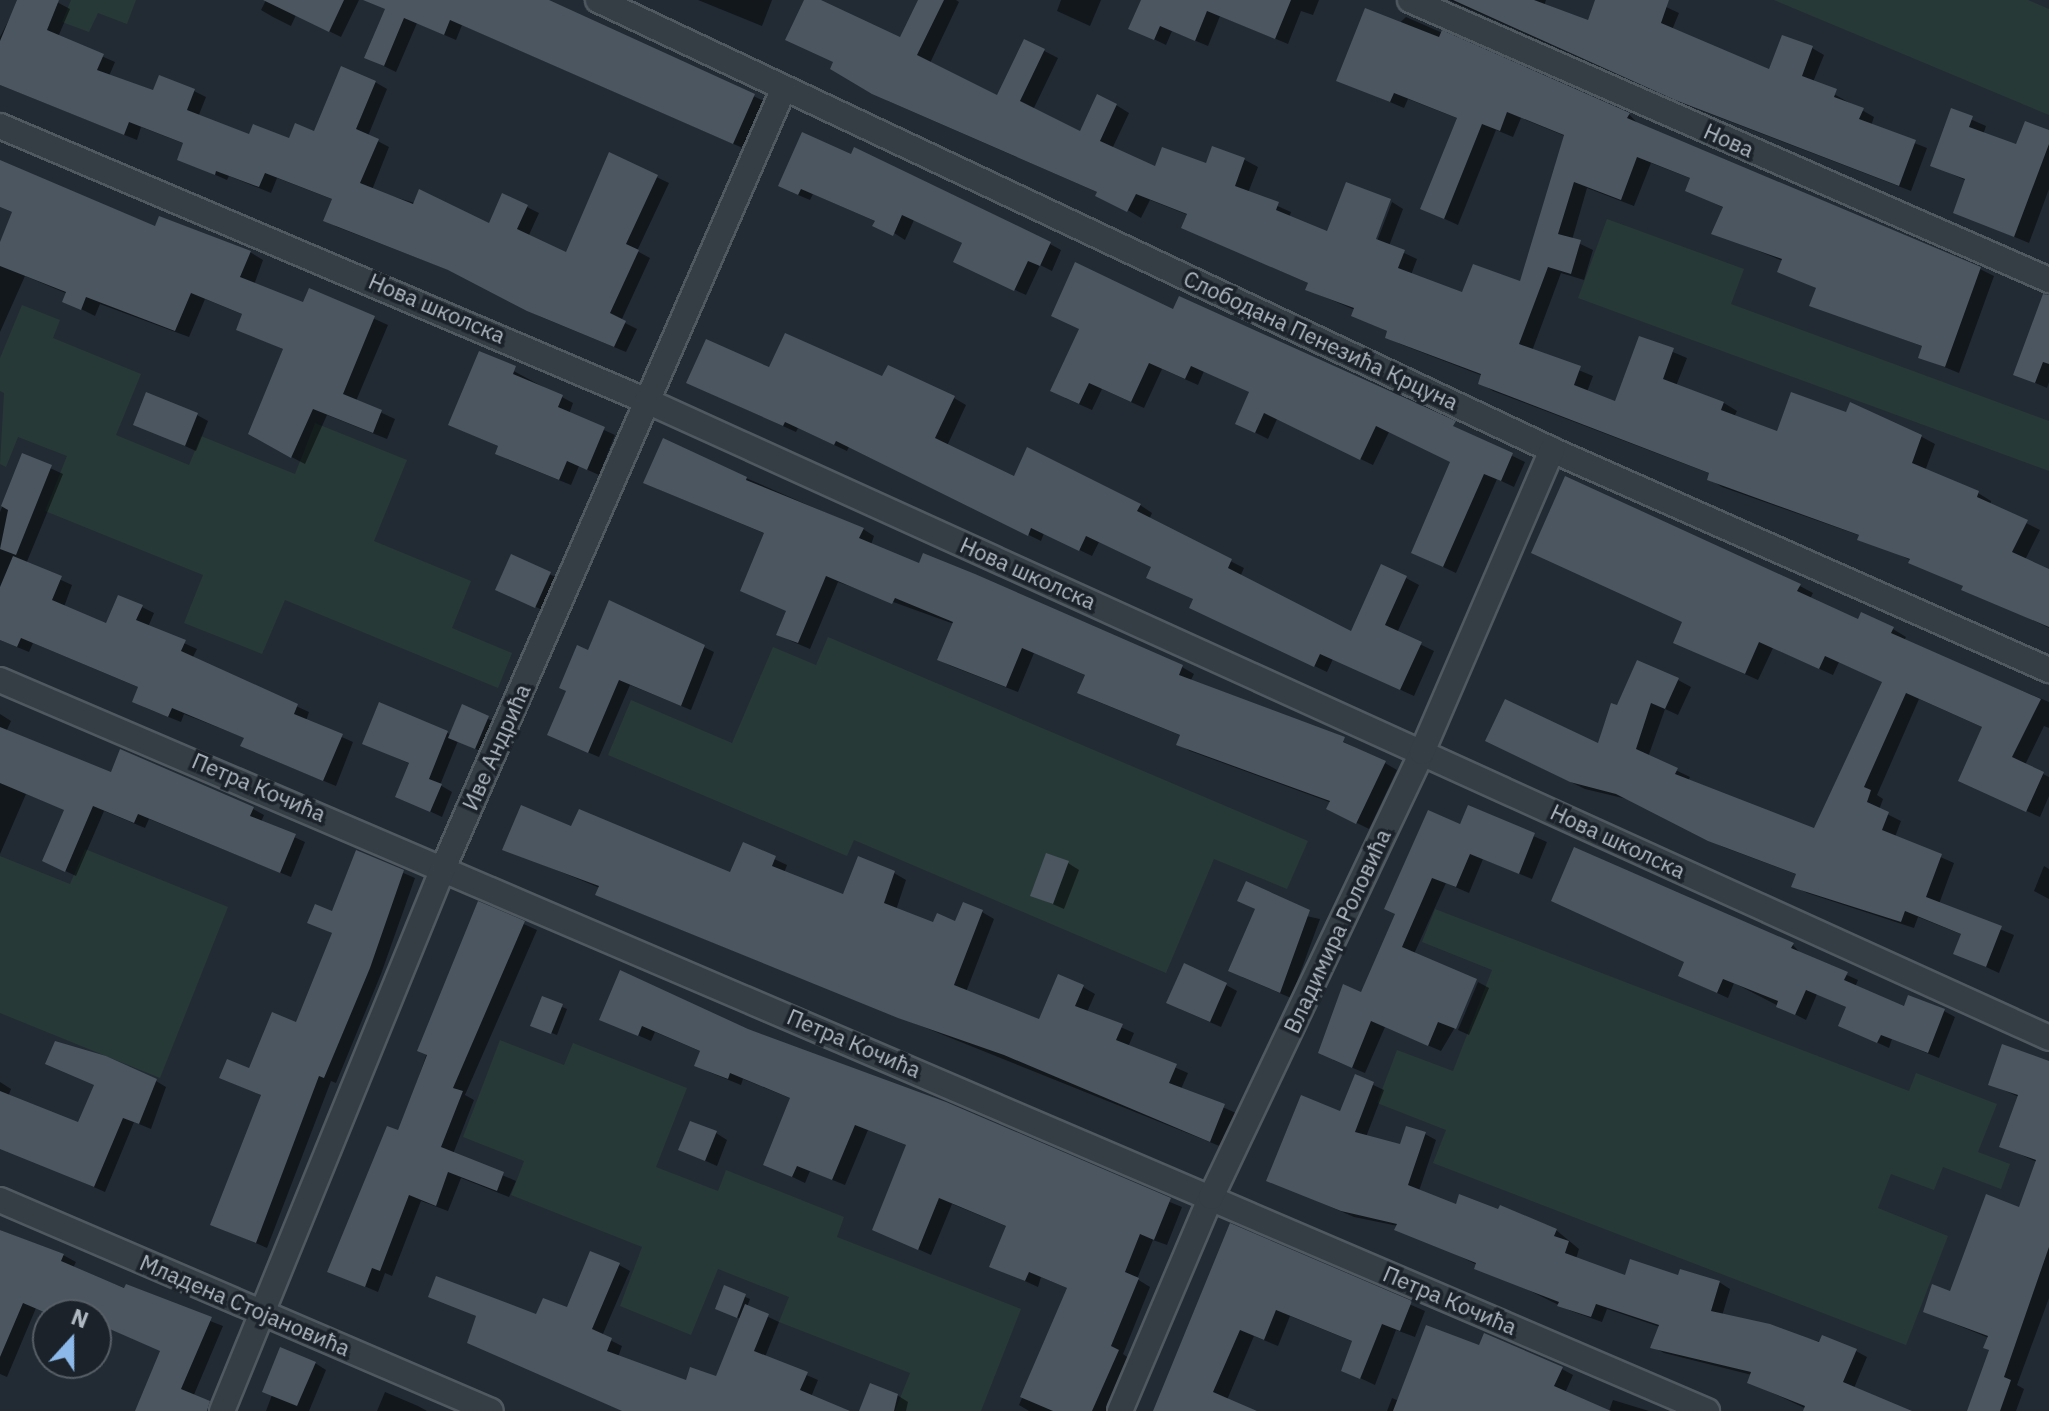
<!DOCTYPE html>
<meta charset="utf-8">
<style>
body{margin:0}
#map{position:relative;width:2049px;height:1411px;overflow:hidden;background:#222b34;font-family:"IBM Plex Sans",sans-serif}
div>[style]{position:absolute}
.green>*{inset:0;background:#273937}
.shadow>*{inset:0;background:#0007}
.building>*{inset:0;background:#4b5660}
.roads{filter:drop-shadow(2px 0 #505860) drop-shadow(-2px 0 #505860) drop-shadow(0 2px #505860) drop-shadow(0 -2px #505860)}
.minor>*{height:24px;margin:-12px;padding:0 12px;transform-origin:12px;border-radius:12px;background:#353d45}
span{translate:-50% -50%;white-space:nowrap;text-align:center;line-height:1.15;-webkit-text-stroke:7px #1b2229;paint-order:stroke}
.street-label{font-size:22px;color:#b0b8c2}
.north{position:absolute;left:32px;top:1299px;width:80px;height:80px;box-sizing:border-box;background:#1b2229;border:2px solid #575e66;border-radius:50%;rotate:21deg;font-size:22px;font-weight:700;line-height:32px;text-align:center;color:#b0b8c2}
.north::after{content:'';display:block;margin:auto;width:28px;height:36px;background:#8cb9ea;clip-path:polygon(50% 0,100% 100%,50% 72%,0 100%)}
</style>
<div id="map">
<div class="green">
<i style="clip-path:polygon(71px 0,136px 0,127px 24px,98px 13px,89px 32px,62px 22px)"></i>
<i style="clip-path:polygon(1774px 0,2028px 0,2049px 9px,2049px 115px)"></i>
<i style="clip-path:polygon(1607px 219px,1744px 269px,1731px 304px,2049px 421px,2049px 471px,1578px 298px)"></i>
<i style="clip-path:polygon(22px 305px,60px 320px,53px 338px,141px 374px,116px 435px,189px 465px,201px 436px,295px 474px,315px 423px,407px 460px,374px 541px,471px 581px,452px 628px,512px 653px,498px 688px,285px 600px,262px 654px,184px 623px,203px 575px,45px 511px,67px 456px,18px 437px,6px 467px,0 464px,4px 393px,0 391px,0 358px)"></i>
<i style="clip-path:polygon(828px 637px,1308px 841px,1287px 889px,1214px 859px,1166px 973px,854px 840px,847px 856px,608px 755px,631px 700px,732px 743px,773px 647px,816px 665px)"></i>
<i style="clip-path:polygon(85px 849px,228px 907px,160px 1078px,0 1013px,0 856px,70px 884px)"></i>
<i style="clip-path:polygon(1435px 909px,1909px 1091px,1916px 1073px,1997px 1104px,1978px 1152px,2010px 1164px,2001px 1189px,1943px 1167px,1934px 1190px,1891px 1174px,1878px 1208px,1948px 1236px,1906px 1345px,1433px 1163px,1446px 1130px,1377px 1103px,1397px 1050px,1453px 1071px,1492px 970px,1422px 942px)"></i>
<i style="clip-path:polygon(500px 1040px,564px 1065px,573px 1043px,687px 1088px,656px 1167px,718px 1191px,726px 1170px,844px 1217px,837px 1237px,1021px 1309px,981px 1411px,895px 1411px,910px 1373px,779px 1322px,789px 1297px,718px 1269px,691px 1335px,620px 1306px,642px 1247px,511px 1195px,524px 1161px,463px 1137px)"></i>
</div>
<div class="shadow">
<i style="clip-path:polygon(19px 0,53px 0,70px 9px,58px 37px,115px 62px,109px 76px,154px 93px,161px 77px,194px 91px,206px 97px,198px 117px,250px 137px,290px 141px,315px 133px,375px 82px,387px 89px,368px 136px,389px 147px,372px 190px,490px 226px,527px 207px,539px 213px,528px 237px,567px 254px,610px 155px,669px 183px,637px 251px,650px 258px,621px 321px,637px 329px,626px 352px,541px 317px,462px 275px,337px 227px,325px 220px,334px 200px,277px 178px,271px 193px,229px 176px,227px 180px,179px 159px,185px 144px,141px 127px,137px 140px,0 85px,0 37px)"></i>
<i style="clip-path:polygon(266px 0,359px 0,341px 37px,296px 15px,291px 26px,273px 17px,261px 10px)"></i>
<i style="clip-path:polygon(364px 0,546px 0,766px 102px,745px 149px,462px 25px,456px 40px,417px 23px,396px 72px,367px 58px,388px 8px)"></i>
<i style="clip-path:polygon(698px 0,772px 0,762px 26px)"></i>
<i style="clip-path:polygon(807px 0,901px 40px,920px 0,956px 0,959px 2px,930px 63px,998px 97px,1025px 41px,1058px 58px,1033px 110px,1081px 134px,1116px 105px,1129px 113px,1112px 149px,1156px 169px,1207px 166px,1214px 148px,1245px 160px,1258px 167px,1248px 193px,1291px 212px,1289px 218px,1374px 249px,1392px 202px,1403px 209px,1389px 246px,1417px 259px,1411px 275px,1463px 295px,1521px 284px,1565px 136px,1521px 118px,1513px 137px,1496px 130px,1458px 225px,1423px 209px,1459px 119px,1408px 99px,1404px 108px,1338px 80px,1406px 17px,1629px 114px,1640px 126px,1980px 269px,1994px 276px,1959px 373px,1920px 357px,1924px 347px,1812px 305px,1818px 289px,1779px 271px,1783px 261px,1714px 233px,1724px 208px,1687px 190px,1692px 179px,1651px 163px,1634px 206px,1587px 188px,1572px 240px,1593px 250px,1584px 280px,1561px 273px,1532px 351px,1593px 376px,1587px 392px,1616px 403px,1640px 338px,1687px 358px,1676px 386px,1724px 403px,1737px 411px,1734px 417px,1778px 434px,1848px 415px,1922px 437px,1935px 444px,1925px 471px,1978px 493px,1991px 501px,1990px 505px,2040px 530px,2025px 560px,2049px 571px,2049px 628px,1861px 536px,1722px 487px,1709px 479px,1711px 474px,1493px 391px,1480px 383px,1483px 376px,1400px 344px,1387px 337px,1389px 332px,1353px 316px,1355px 310px,1308px 290px,1310px 284px,1184px 228px,1188px 215px,1150px 200px,1141px 218px,1099px 193px,888px 101px,835px 63px)"></i>
<i style="clip-path:polygon(1061px 0,1101px 0,1090px 26px,1057px 11px)"></i>
<i style="clip-path:polygon(1143px 0,1319px 0,1313px 15px,1301px 11px,1288px 44px,1220px 16px,1208px 46px,1172px 31px,1166px 45px,1131px 28px)"></i>
<i style="clip-path:polygon(1449px 0,1546px 0,1544px 6px,1589px 23px,1598px 0,1651px 0,1679px 13px,1672px 30px,1771px 72px,1812px 48px,1824px 55px,1813px 82px,1874px 117px,1871px 126px,1927px 148px,1911px 191px,1689px 106px)"></i>
<i style="clip-path:polygon(1952px 111px,1986px 126px,1983px 135px,2017px 147px,2049px 132px,2049px 189px,2029px 243px,1955px 212px,1967px 181px,1932px 165px)"></i>
<i style="clip-path:polygon(852px 157px,1050px 244px,1061px 250px,1052px 271px,1040px 265px,1026px 295px,967px 268px,964px 244px,914px 220px,905px 240px,877px 222px,813px 194px,810px 200px,791px 192px)"></i>
<i style="clip-path:polygon(0 162px,156px 228px,250px 252px,263px 260px,254px 285px,304px 305px,310px 290px,388px 325px,356px 401px,395px 419px,387px 439px,327px 415px,305px 464px,272px 447px,285px 350px,238px 329px,244px 315px,205px 299px,189px 337px,100px 304px,95px 316px,65px 301px,68px 294px,25px 276px,0 332px,0 247px,14px 213px,0 207px)"></i>
<i style="clip-path:polygon(2049px 297px,2049px 382px,2047px 388px,2015px 374px)"></i>
<i style="clip-path:polygon(1174px 311px,1225px 318px,1525px 462px,1514px 487px,1497px 479px,1456px 573px,1413px 553px,1452px 462px,1389px 432px,1373px 465px,1277px 419px,1268px 439px,1250px 430px,1251px 392px,1204px 371px,1198px 385px,1162px 369px,1144px 408px,1102px 389px,1092px 410px,1065px 398px)"></i>
<i style="clip-path:polygon(480px 353px,573px 403px,569px 414px,615px 435px,599px 475px,579px 466px,571px 485px,509px 460px,498px 453px,500px 447px,450px 425px)"></i>
<i style="clip-path:polygon(770px 369px,883px 378px,954px 398px,966px 405px,947px 446px,1015px 478px,1140px 505px,1152px 513px,1149px 520px,1244px 568px,1240px 577px,1352px 634px,1382px 567px,1406px 578px,1419px 585px,1397px 633px,1434px 651px,1414px 696px,1333px 659px,1327px 672px,1204px 614px,1195px 600px,1153px 567px,1099px 542px,1092px 556px,1044px 533px,1041px 541px,849px 447px,847px 451px,798px 428px,796px 432px,701px 389px)"></i>
<i style="clip-path:polygon(197px 415px,208px 421px,196px 451px,136px 424px)"></i>
<i style="clip-path:polygon(24px 456px,63px 474px,26px 564px,72px 585px,64px 607px,107px 626px,142px 607px,154px 613px,148px 627px,197px 649px,192px 659px,309px 712px,306px 721px,353px 742px,336px 786px,254px 752px,242px 746px,245px 738px,184px 714px,181px 722px,146px 708px,134px 701px,140px 688px,33px 643px,29px 652px,0 640px,0 512px)"></i>
<i style="clip-path:polygon(746px 478px,863px 529px,874px 536px,871px 545px,1182px 667px,1194px 674px,1190px 682px,1311px 725px,1385px 763px,1397px 770px,1369px 829px,1341px 815px,1332px 803px,1190px 751px,1178px 744px,1182px 736px,1091px 699px,1087px 676px,1034px 653px,1018px 692px,951px 666px,939px 660px,954px 624px,838px 582px,810px 649px,791px 641px,779px 634px,788px 612px,766px 534px,658px 489px)"></i>
<i style="clip-path:polygon(512px 557px,562px 580px,547px 612px,509px 595px)"></i>
<i style="clip-path:polygon(1800px 586px,1813px 593px,1810px 599px,1859px 622px,1893px 629px,1906px 637px,1904px 641px,2049px 702px,2049px 728px,2044px 726px,2025px 765px,2049px 777px,2049px 796px,2040px 817px,1973px 787px,1984px 728px,1919px 699px,1877px 795px,1883px 799px,1879px 810px,1901px 821px,1895px 837px,1954px 863px,1939px 904px,2014px 935px,1999px 973px,1956px 953px,1963px 935px,1918px 917px,1914px 928px,1807px 893px,1794px 886px,1798px 875px,1723px 847px,1631px 800px,1585px 789px,1501px 748px,1599px 746px,1618px 708px,1678px 680px,1691px 687px,1678px 715px,1665px 709px,1648px 757px,1690px 777px,1688px 781px,1815px 831px,1884px 682px,1839px 662px,1833px 675px,1773px 648px,1758px 680px,1689px 649px)"></i>
<i style="clip-path:polygon(610px 602px,714px 652px,691px 710px,630px 685px,599px 757px,559px 740px)"></i>
<i style="clip-path:polygon(380px 705px,452px 735px,463px 707px,499px 724px,487px 754px,458px 741px,440px 785px,452px 792px,442px 817px,397px 796px,410px 764px,364px 743px)"></i>
<i style="clip-path:polygon(0 714px,11px 721px,6px 732px,112px 775px,253px 809px,264px 815px,261px 822px,305px 842px,291px 877px,149px 819px,145px 828px,104px 811px,76px 876px,55px 866px,66px 810px,26px 794px,0 854px)"></i>
<i style="clip-path:polygon(1469px 808px,1547px 842px,1532px 879px,1483px 859px,1469px 893px,1446px 883px,1414px 954px,1474px 980px,1454px 1029px,1441px 1051px,1385px 1027px,1365px 1073px,1333px 1060px,1362px 995px)"></i>
<i style="clip-path:polygon(573px 828px,731px 874px,744px 845px,787px 865px,784px 873px,844px 896px,894px 873px,906px 880px,896px 910px,934px 924px,957px 923px,964px 905px,982px 912px,994px 919px,966px 992px,1040px 1021px,1083px 987px,1095px 994px,1087px 1012px,1134px 1033px,1128px 1047px,1188px 1073px,1181px 1089px,1236px 1113px,1222px 1147px,610px 901px,600px 888px,505px 849px)"></i>
<i style="clip-path:polygon(357px 853px,415px 878px,381px 974px,336px 1083px,331px 1081px,267px 1248px,212px 1224px,263px 1096px,233px 1083px,297px 1024px,334px 934px,309px 922px,333px 913px)"></i>
<i style="clip-path:polygon(1068px 863px,1079px 870px,1064px 909px,1032px 895px)"></i>
<i style="clip-path:polygon(2044px 866px,2049px 869px,2049px 899px,2034px 891px)"></i>
<i style="clip-path:polygon(1239px 901px,1320px 919px,1291px 998px,1242px 977px,1257px 910px)"></i>
<i style="clip-path:polygon(479px 904px,537px 930px,465px 1095px,474px 1100px,453px 1154px,516px 1181px,509px 1197px,461px 1178px,448px 1211px,421px 1201px,392px 1276px,385px 1273px,378px 1292px,329px 1271px,399px 1133px)"></i>
<i style="clip-path:polygon(1793px 945px,1802px 955px,1858px 980px,1855px 987px,1905px 1009px,1944px 1011px,1955px 1017px,1939px 1058px,1892px 1039px,1889px 1048px,1852px 1031px,1848px 1008px,1817px 994px,1806px 1020px,1734px 983px,1728px 998px,1680px 976px)"></i>
<i style="clip-path:polygon(1478px 982px,1489px 988px,1469px 1035px,1458px 1030px)"></i>
<i style="clip-path:polygon(1226px 985px,1237px 991px,1221px 1027px,1180px 1009px)"></i>
<i style="clip-path:polygon(543px 999px,567px 1009px,557px 1035px,538px 1028px)"></i>
<i style="clip-path:polygon(601px 1019px,748px 1030px,1182px 1207px,1167px 1245px,1153px 1240px,1137px 1279px,1150px 1287px,1123px 1354px,1130px 1359px,1107px 1411px,1029px 1411px,1019px 1405px,1069px 1289px,1041px 1277px,1038px 1287px,992px 1266px,1008px 1227px,952px 1204px,931px 1255px,874px 1229px,908px 1146px,868px 1130px,845px 1185px,810px 1171px,805px 1183px,765px 1164px,792px 1099px,743px 1079px,741px 1085px,709px 1072px,696px 1065px,702px 1052px,655px 1032px,651px 1041px)"></i>
<i style="clip-path:polygon(2049px 1063px,2049px 1298px,2017px 1385px,2024px 1389px,2016px 1411px,1969px 1411px,1991px 1350px,1989px 1338px,1925px 1312px,1951px 1293px,2020px 1209px,2037px 1162px,2002px 1146px,2019px 1097px,1990px 1084px)"></i>
<i style="clip-path:polygon(1356px 1077px,1384px 1090px,1366px 1137px,1402px 1146px,1425px 1134px,1436px 1140px,1419px 1191px,1457px 1206px,1556px 1230px,1579px 1249px,1576px 1259px,1626px 1277px,1719px 1282px,1730px 1289px,1722px 1316px,1856px 1351px,1867px 1357px,1854px 1388px,1906px 1411px,1811px 1411px,1749px 1382px,1752px 1375px,1664px 1353px,1653px 1347px,1660px 1327px,1607px 1309px,1602px 1322px,1571px 1311px,1398px 1226px,1354px 1217px,1268px 1180px,1341px 1113px)"></i>
<i style="clip-path:polygon(156px 1081px,166px 1087px,151px 1129px,134px 1122px,105px 1192px,0 1146px,0 1082px,11px 1089px,8px 1097px,80px 1125px)"></i>
<i style="clip-path:polygon(716px 1133px,727px 1140px,717px 1166px,681px 1150px)"></i>
<i style="clip-path:polygon(1231px 1226px,1425px 1311px,1415px 1337px,1396px 1330px,1375px 1385px,1343px 1370px,1354px 1342px,1290px 1316px,1278px 1346px,1254px 1336px,1227px 1400px,1252px 1411px,1155px 1411px)"></i>
<i style="clip-path:polygon(0 1230px,63px 1255px,76px 1262px,73px 1268px,223px 1326px,193px 1397px,209px 1405px,207px 1411px,153px 1411px,162px 1351px,106px 1327px,102px 1337px,96px 1334px,96px 1315px,51px 1315px,36px 1308px,7px 1377px,0 1374px)"></i>
<i style="clip-path:polygon(619px 1265px,630px 1271px,602px 1336px,622px 1346px,618px 1357px,687px 1382px,717px 1379px,741px 1319px,722px 1311px,725px 1288px,750px 1299px,747px 1307px,779px 1322px,765px 1357px,818px 1380px,811px 1397px,846px 1411px,623px 1411px,469px 1342px,478px 1317px,431px 1296px,537px 1317px,568px 1310px)"></i>
<i style="clip-path:polygon(1480px 1348px,1562px 1369px,1573px 1375px,1565px 1393px,1606px 1411px,1387px 1411px,1392px 1398px,1399px 1401px)"></i>
<i style="clip-path:polygon(315px 1363px,326px 1370px,309px 1411px,266px 1411px,272px 1395px)"></i>
<i style="clip-path:polygon(385px 1392px,418px 1406px,427px 1411px,377px 1411px)"></i>
<i style="clip-path:polygon(897px 1395px,908px 1402px,906px 1411px,861px 1411px)"></i>
<i style="clip-path:polygon(1613px 1400px,1649px 1411px,1609px 1411px)"></i>
</div>
<div class="building">
<i style="clip-path:polygon(17px 0,59px 0,47px 30px,104px 54px,97px 70px,153px 90px,159px 75px,195px 89px,187px 110px,249px 134px,253px 124px,289px 138px,295px 123px,314px 131px,341px 66px,376px 81px,356px 129px,379px 139px,360px 183px,413px 204px,419px 189px,489px 223px,502px 193px,528px 205px,517px 229px,566px 252px,609px 152px,658px 175px,626px 244px,639px 250px,610px 313px,626px 321px,614px 347px,527px 311px,448px 270px,323px 221px,332px 199px,265px 173px,259px 187px,216px 171px,215px 175px,177px 160px,183px 143px,129px 122px,124px 135px,0 85px,0 41px)"></i>
<i style="clip-path:polygon(263px 0,344px 0,329px 32px)"></i>
<i style="clip-path:polygon(363px 0,549px 0,755px 94px,733px 144px,450px 20px,444px 35px,404px 18px,384px 66px,364px 58px,385px 9px)"></i>
<i style="clip-path:polygon(804px 0,821px 0,900px 37px,918px 0,944px 0,917px 55px,997px 95px,1024px 39px,1045px 49px,1020px 101px,1080px 131px,1097px 94px,1117px 104px,1100px 141px,1155px 166px,1162px 147px,1206px 163px,1212px 146px,1245px 158px,1235px 186px,1279px 202px,1276px 210px,1327px 231px,1346px 182px,1391px 199px,1376px 239px,1405px 250px,1398px 268px,1462px 292px,1473px 264px,1520px 281px,1564px 135px,1507px 112px,1500px 131px,1482px 124px,1444px 219px,1420px 209px,1457px 118px,1394px 93px,1390px 102px,1336px 81px,1365px 8px,1439px 37px,1442px 30px,1630px 113px,1627px 118px,1981px 267px,1945px 367px,1918px 358px,1922px 346px,1809px 306px,1816px 288px,1777px 272px,1782px 259px,1711px 234px,1723px 207px,1685px 191px,1690px 178px,1637px 157px,1621px 200px,1574px 182px,1558px 234px,1581px 240px,1571px 274px,1548px 267px,1519px 344px,1581px 366px,1574px 385px,1615px 401px,1639px 336px,1674px 348px,1663px 379px,1724px 402px,1721px 410px,1777px 431px,1791px 392px,1846px 412px,1850px 402px,1922px 435px,1912px 463px,1979px 491px,1977px 497px,2028px 520px,2012px 552px,2049px 569px,2049px 627px,1961px 590px,1963px 586px,1908px 563px,1910px 559px,1857px 540px,1859px 535px,1707px 480px,1709px 473px,1478px 384px,1481px 374px,1385px 338px,1387px 331px,1351px 316px,1354px 308px,1305px 290px,1308px 283px,1181px 228px,1187px 214px,1136px 194px,1127px 212px,1095px 196px,1097px 192px,872px 94px,830px 69px,833px 62px,785px 40px)"></i>
<i style="clip-path:polygon(1141px 0,1291px 0,1275px 39px,1207px 11px,1195px 41px,1160px 26px,1154px 40px,1128px 29px)"></i>
<i style="clip-path:polygon(1453px 0,1534px 0,1588px 20px,1595px 0,1669px 0,1661px 23px,1769px 69px,1782px 35px,1813px 46px,1802px 76px,1837px 89px,1834px 97px,1864px 108px,1859px 119px,1916px 140px,1899px 186px,1675px 100px)"></i>
<i style="clip-path:polygon(1951px 108px,1973px 116px,1969px 127px,2016px 144px,2025px 121px,2049px 130px,2049px 144px,2014px 237px,1953px 213px,1965px 179px,1930px 166px)"></i>
<i style="clip-path:polygon(802px 132px,851px 154px,854px 147px,1051px 242px,1040px 266px,1028px 261px,1014px 291px,953px 262px,962px 243px,902px 215px,893px 236px,872px 226px,875px 221px,801px 189px,798px 195px,778px 186px)"></i>
<i style="clip-path:polygon(0 160px,155px 226px,159px 216px,251px 251px,240px 277px,303px 302px,309px 288px,375px 316px,343px 394px,382px 410px,373px 433px,313px 409px,291px 458px,248px 434px,283px 349px,236px 330px,242px 314px,191px 293px,175px 331px,86px 297px,81px 310px,62px 302px,66px 292px,0 266px,0 242px,12px 212px,0 207px)"></i>
<i style="clip-path:polygon(1075px 262px,1173px 309px,1179px 296px,1456px 421px,1453px 426px,1513px 453px,1501px 481px,1484px 474px,1443px 567px,1411px 553px,1450px 462px,1376px 426px,1360px 460px,1264px 413px,1255px 433px,1235px 424px,1249px 392px,1191px 366px,1185px 379px,1149px 363px,1131px 402px,1089px 383px,1079px 404px,1050px 391px,1079px 329px,1051px 316px)"></i>
<i style="clip-path:polygon(2043px 294px,2049px 295px,2049px 364px,2043px 362px,2035px 383px,2013px 375px)"></i>
<i style="clip-path:polygon(785px 333px,882px 376px,888px 365px,955px 396px,935px 438px,1014px 476px,1027px 447px,1141px 504px,1137px 511px,1232px 559px,1228px 568px,1351px 631px,1381px 564px,1407px 576px,1385px 625px,1422px 642px,1400px 690px,1320px 654px,1314px 667px,1189px 608px,1193px 599px,1146px 578px,1151px 567px,1086px 536px,1079px 551px,1031px 528px,1028px 536px,836px 441px,834px 445px,785px 422px,783px 426px,686px 383px,706px 339px,769px 367px)"></i>
<i style="clip-path:polygon(479px 351px,516px 366px,513px 374px,563px 395px,558px 407px,605px 427px,587px 470px,567px 461px,559px 480px,495px 454px,498px 446px,448px 425px)"></i>
<i style="clip-path:polygon(146px 392px,198px 413px,185px 446px,133px 425px)"></i>
<i style="clip-path:polygon(663px 438px,747px 477px,746px 480px,864px 528px,859px 538px,919px 563px,923px 553px,975px 574px,1183px 665px,1179px 675px,1345px 737px,1343px 742px,1386px 761px,1356px 824px,1326px 809px,1330px 801px,1176px 745px,1180px 735px,1077px 693px,1085px 675px,1022px 648px,1006px 687px,937px 660px,953px 622px,895px 598px,892px 604px,826px 576px,798px 643px,776px 635px,786px 611px,740px 591px,764px 533px,643px 483px)"></i>
<i style="clip-path:polygon(22px 453px,52px 465px,16px 555px,0 549px,8px 510px,1px 506px)"></i>
<i style="clip-path:polygon(1565px 476px,1801px 584px,1797px 591px,1858px 619px,1861px 612px,1894px 627px,1891px 633px,2041px 699px,2012px 757px,2044px 772px,2026px 812px,1958px 781px,1982px 727px,1906px 693px,1864px 787px,1871px 790px,1867px 802px,1889px 812px,1882px 830px,1942px 854px,1926px 897px,2002px 926px,1986px 967px,1953px 954px,1961px 934px,1905px 911px,1901px 922px,1791px 887px,1796px 874px,1708px 841px,1616px 794px,1570px 782px,1485px 741px,1505px 699px,1598px 743px,1611px 703px,1617px 705px,1637px 660px,1679px 678px,1665px 709px,1651px 703px,1636px 749px,1678px 768px,1675px 774px,1814px 828px,1882px 682px,1825px 656px,1819px 669px,1759px 642px,1745px 674px,1673px 643px,1682px 622px,1531px 553px)"></i>
<i style="clip-path:polygon(511px 554px,551px 572px,535px 608px,495px 590px)"></i>
<i style="clip-path:polygon(13px 556px,62px 576px,52px 600px,106px 623px,118px 595px,143px 605px,136px 620px,186px 640px,181px 651px,298px 704px,294px 714px,343px 734px,323px 781px,240px 746px,244px 738px,172px 708px,168px 717px,132px 702px,138px 687px,21px 638px,17px 647px,0 640px,0 587px)"></i>
<i style="clip-path:polygon(609px 600px,705px 645px,681px 706px,619px 680px,588px 753px,547px 735px,566px 691px,559px 688px,577px 645px,588px 650px)"></i>
<i style="clip-path:polygon(379px 702px,448px 731px,429px 779px,442px 784px,430px 812px,395px 797px,409px 763px,362px 744px)"></i>
<i style="clip-path:polygon(462px 704px,489px 716px,475px 749px,448px 738px)"></i>
<i style="clip-path:polygon(0 727px,111px 772px,120px 749px,254px 807px,250px 816px,296px 834px,280px 873px,138px 814px,134px 823px,93px 806px,65px 872px,42px 861px,64px 810px,0 783px)"></i>
<i style="clip-path:polygon(521px 805px,571px 826px,579px 809px,730px 872px,743px 842px,776px 856px,772px 866px,843px 894px,858px 856px,895px 871px,884px 903px,933px 922px,937px 913px,955px 921px,963px 902px,983px 910px,954px 985px,1039px 1019px,1058px 974px,1084px 985px,1075px 1006px,1123px 1024px,1116px 1040px,1177px 1064px,1169px 1083px,1225px 1104px,1210px 1142px,1004px 1055px,898px 1018px,595px 895px,599px 886px,502px 850px)"></i>
<i style="clip-path:polygon(1468px 805px,1535px 833px,1519px 874px,1470px 854px,1456px 887px,1432px 878px,1402px 947px,1477px 979px,1456px 1029px,1438px 1022px,1428px 1046px,1371px 1021px,1352px 1068px,1318px 1053px,1343px 984px,1361px 992px,1395px 914px,1384px 909px,1428px 810px,1460px 824px)"></i>
<i style="clip-path:polygon(1574px 847px,1794px 943px,1791px 948px,1848px 972px,1844px 980px,1904px 1006px,1908px 995px,1945px 1009px,1928px 1053px,1881px 1035px,1877px 1043px,1838px 1026px,1846px 1007px,1806px 990px,1795px 1015px,1776px 1007px,1778px 1001px,1723px 979px,1717px 993px,1678px 976px,1684px 962px,1551px 901px)"></i>
<i style="clip-path:polygon(356px 850px,404px 870px,370px 968px,324px 1078px,319px 1076px,256px 1243px,210px 1225px,261px 1095px,219px 1078px,227px 1059px,249px 1068px,272px 1012px,296px 1022px,332px 933px,307px 923px,315px 904px,332px 911px)"></i>
<i style="clip-path:polygon(1046px 853px,1069px 861px,1053px 904px,1030px 896px)"></i>
<i style="clip-path:polygon(1246px 881px,1310px 910px,1280px 993px,1228px 971px,1255px 909px,1237px 901px)"></i>
<i style="clip-path:polygon(478px 901px,525px 921px,453px 1088px,463px 1091px,441px 1147px,504px 1172px,497px 1191px,448px 1172px,436px 1206px,409px 1195px,380px 1271px,372px 1268px,365px 1287px,327px 1272px,387px 1126px,398px 1130px,427px 1055px,417px 1051px)"></i>
<i style="clip-path:polygon(1184px 963px,1227px 983px,1210px 1022px,1166px 1003px)"></i>
<i style="clip-path:polygon(620px 970px,748px 1029px,946px 1102px,1171px 1198px,1154px 1240px,1140px 1234px,1125px 1272px,1139px 1278px,1111px 1346px,1119px 1350px,1092px 1411px,1053px 1411px,1020px 1397px,1067px 1288px,1029px 1272px,1025px 1281px,989px 1267px,1006px 1226px,939px 1198px,918px 1250px,872px 1230px,906px 1145px,855px 1125px,832px 1180px,797px 1166px,792px 1177px,763px 1165px,790px 1098px,730px 1073px,728px 1079px,694px 1066px,700px 1051px,642px 1026px,638px 1036px,599px 1020px)"></i>
<i style="clip-path:polygon(542px 996px,563px 1004px,551px 1034px,530px 1026px)"></i>
<i style="clip-path:polygon(55px 1041px,106px 1056px,157px 1079px,139px 1124px,123px 1118px,94px 1187px,0 1149px,0 1091px,78px 1122px,94px 1085px,45px 1064px)"></i>
<i style="clip-path:polygon(2002px 1044px,2049px 1061px,2049px 1247px,2004px 1377px,2011px 1380px,2000px 1411px,1967px 1411px,1989px 1350px,1983px 1348px,1988px 1336px,1923px 1312px,1932px 1284px,1950px 1291px,1986px 1194px,2019px 1207px,2036px 1160px,1999px 1147px,2018px 1095px,1988px 1085px)"></i>
<i style="clip-path:polygon(1355px 1074px,1374px 1082px,1355px 1132px,1400px 1144px,1406px 1126px,1426px 1132px,1408px 1185px,1456px 1204px,1459px 1194px,1498px 1209px,1500px 1205px,1557px 1229px,1554px 1236px,1569px 1241px,1565px 1253px,1625px 1275px,1630px 1259px,1678px 1275px,1680px 1269px,1720px 1281px,1711px 1311px,1770px 1324px,1819px 1342px,1822px 1335px,1857px 1349px,1843px 1382px,1912px 1411px,1803px 1411px,1805px 1406px,1747px 1383px,1751px 1372px,1650px 1348px,1659px 1325px,1596px 1304px,1591px 1317px,1557px 1306px,1559px 1302px,1474px 1269px,1476px 1263px,1394px 1230px,1397px 1224px,1341px 1211px,1266px 1181px,1301px 1095px,1340px 1111px)"></i>
<i style="clip-path:polygon(690px 1121px,717px 1131px,705px 1161px,678px 1150px)"></i>
<i style="clip-path:polygon(1230px 1223px,1412px 1301px,1400px 1331px,1382px 1324px,1360px 1379px,1341px 1371px,1352px 1341px,1276px 1310px,1264px 1340px,1240px 1330px,1213px 1392px,1257px 1411px,1153px 1411px)"></i>
<i style="clip-path:polygon(0 1230px,64px 1254px,61px 1261px,124px 1288px,126px 1284px,212px 1317px,181px 1389px,210px 1401px,207px 1411px,135px 1411px,160px 1351px,96px 1323px,96px 1315px,51px 1315px,23px 1303px,0 1357px)"></i>
<i style="clip-path:polygon(590px 1251px,620px 1263px,592px 1329px,612px 1338px,607px 1351px,686px 1380px,690px 1367px,716px 1376px,745px 1304px,769px 1314px,754px 1351px,808px 1372px,800px 1390px,850px 1411px,622px 1411px,467px 1343px,476px 1316px,428px 1297px,436px 1276px,536px 1314px,543px 1298px,567px 1307px)"></i>
<i style="clip-path:polygon(724px 1285px,746px 1294px,737px 1318px,715px 1309px)"></i>
<i style="clip-path:polygon(1426px 1325px,1479px 1345px,1484px 1333px,1563px 1367px,1554px 1386px,1611px 1411px,1393px 1411px)"></i>
<i style="clip-path:polygon(280px 1347px,316px 1362px,297px 1406px,262px 1392px)"></i>
<i style="clip-path:polygon(870px 1383px,898px 1394px,894px 1411px,859px 1411px)"></i>
</div>
<div class="roads">
<div class="minor">
<i style="left:598px;top:0;width:1055px;rotate:25.25deg"></i>
<i style="left:1552px;top:450px;width:544px;rotate:23.88deg"></i>
<i style="left:1410px;top:0;width:698px;rotate:23.66deg"></i>
<i style="left:0;top:126px;width:703px;rotate:23.03deg"></i>
<i style="left:647px;top:401px;width:1540px;rotate:24.43deg"></i>
<i style="left:0;top:680px;width:1857px;rotate:23.18deg"></i>
<i style="left:0;top:1200px;width:534px;rotate:23.25deg"></i>
<i style="left:222px;top:1411px;width:588px;rotate:-67.84deg"></i>
<i style="left:444px;top:866px;width:849px;rotate:-66.39deg"></i>
<i style="left:1120px;top:1411px;width:233px;rotate:-67deg"></i>
<i style="left:1211px;top:1197px;width:492px;rotate:-64.6deg"></i>
<i style="left:1422px;top:752px;width:329px;rotate:-66.7deg"></i>
</div>
</div>
<div class="street-label">
<span style="left:1729px;top:140px;rotate:24deg">Нова</span>
<span style="left:437px;top:308px;rotate:23deg">Нова школска</span>
<span style="left:1321px;top:340px;rotate:25deg">Слободана Пенезића Крцуна</span>
<span style="left:1028px;top:573px;rotate:24deg">Нова школска</span>
<span style="left:496px;top:747px;rotate:-66deg">Иве Андрића</span>
<span style="left:259px;top:787px;rotate:23deg">Петра Кочића</span>
<span style="left:1618px;top:841px;rotate:25deg">Нова школска</span>
<span style="left:1337px;top:931px;rotate:-65deg">Владимира Роловића</span>
<span style="left:854px;top:1043px;rotate:23deg">Петра Кочића</span>
<span style="left:1450px;top:1300px;rotate:23deg">Петра Кочића</span>
<span style="left:245px;top:1305px;rotate:23deg">Младена Стојановића</span>
</div>
<div class="north">N</div>
</div>
